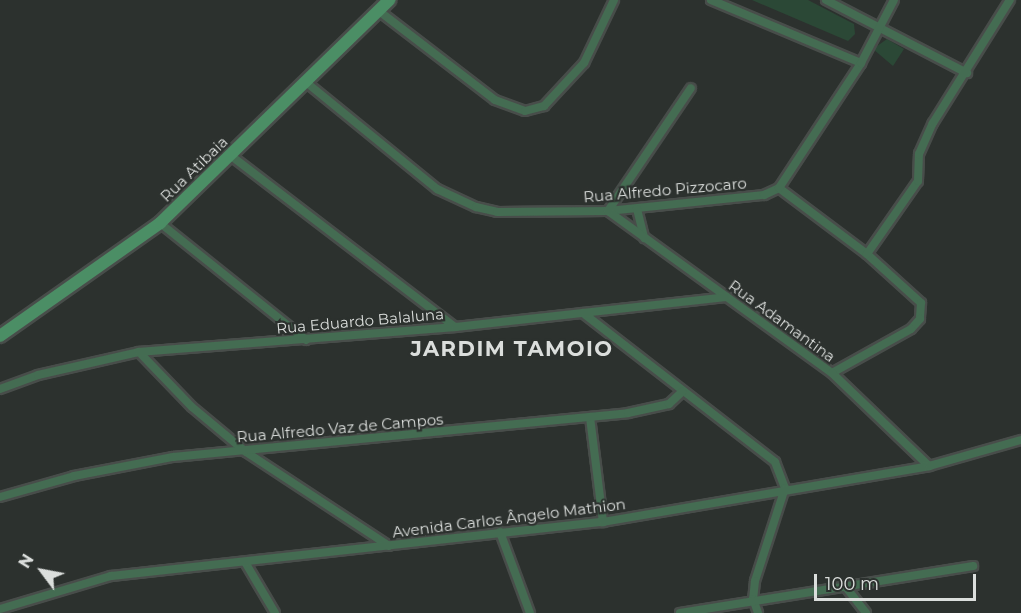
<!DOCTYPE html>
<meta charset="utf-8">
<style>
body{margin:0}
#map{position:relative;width:1021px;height:613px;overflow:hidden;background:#2c312e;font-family:Montserrat,sans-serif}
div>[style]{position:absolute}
.green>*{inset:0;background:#2b4836}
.roads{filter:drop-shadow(2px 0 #484d4a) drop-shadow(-2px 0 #484d4a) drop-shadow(0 2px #484d4a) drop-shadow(0 -2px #484d4a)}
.street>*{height:8px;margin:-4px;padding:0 4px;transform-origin:4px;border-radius:4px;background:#446c52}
.secondary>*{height:12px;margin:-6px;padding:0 6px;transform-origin:6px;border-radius:6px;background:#4b8e65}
span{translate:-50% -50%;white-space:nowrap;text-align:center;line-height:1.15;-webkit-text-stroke:4.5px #2c312e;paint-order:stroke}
.street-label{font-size:15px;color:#dbdedc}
.district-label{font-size:21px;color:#dbdedc;font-weight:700;letter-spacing:1.5px}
.north{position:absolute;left:12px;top:541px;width:60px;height:60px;-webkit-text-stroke:4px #2c312e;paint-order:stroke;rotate:302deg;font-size:16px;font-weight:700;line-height:24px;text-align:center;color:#dbdedc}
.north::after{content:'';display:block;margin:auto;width:21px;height:27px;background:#dbdedc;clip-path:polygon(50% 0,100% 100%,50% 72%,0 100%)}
.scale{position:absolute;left:814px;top:574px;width:162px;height:27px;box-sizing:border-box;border:3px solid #dbdedc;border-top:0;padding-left:8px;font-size:18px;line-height:21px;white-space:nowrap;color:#dbdedc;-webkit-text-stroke:4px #2c312e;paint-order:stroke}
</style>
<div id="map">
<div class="green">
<i style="clip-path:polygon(752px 0,808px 0,854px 24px,855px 34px,848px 41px)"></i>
<i style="clip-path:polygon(887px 39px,904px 49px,893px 66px,873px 49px)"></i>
</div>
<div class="roads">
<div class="street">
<i style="left:711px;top:0;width:163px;rotate:22.8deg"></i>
<i style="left:826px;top:0;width:159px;rotate:27.4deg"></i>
<i style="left:379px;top:11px;width:146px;rotate:37.5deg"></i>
<i style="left:495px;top:100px;width:32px;rotate:20deg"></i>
<i style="left:525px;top:111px;width:20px;rotate:-15deg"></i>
<i style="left:544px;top:106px;width:59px;rotate:-47.1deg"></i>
<i style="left:584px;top:63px;width:70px;rotate:-64.5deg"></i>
<i style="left:307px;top:83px;width:168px;rotate:39.2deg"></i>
<i style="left:437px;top:189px;width:43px;rotate:24.8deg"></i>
<i style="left:476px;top:207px;width:22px;rotate:13deg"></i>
<i style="left:497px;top:212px;width:111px;rotate:-0.5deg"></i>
<i style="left:608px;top:211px;width:157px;rotate:-5.9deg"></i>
<i style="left:764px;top:195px;width:17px;rotate:-25deg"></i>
<i style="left:230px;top:155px;width:283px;rotate:37.4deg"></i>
<i style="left:779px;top:188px;width:110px;rotate:36.9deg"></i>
<i style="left:867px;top:254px;width:73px;rotate:42.2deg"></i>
<i style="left:921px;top:303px;width:16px;rotate:94deg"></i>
<i style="left:920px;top:319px;width:13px;rotate:132deg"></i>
<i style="left:911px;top:329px;width:90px;rotate:150.9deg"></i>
<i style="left:779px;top:188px;width:149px;rotate:-56.7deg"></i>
<i style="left:861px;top:63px;width:71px;rotate:-62.4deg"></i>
<i style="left:637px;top:209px;width:30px;rotate:76deg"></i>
<i style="left:608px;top:211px;width:276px;rotate:35.9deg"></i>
<i style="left:832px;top:373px;width:134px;rotate:43.8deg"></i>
<i style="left:608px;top:211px;width:148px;rotate:-56deg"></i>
<i style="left:160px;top:223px;width:187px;rotate:38.7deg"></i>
<i style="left:867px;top:254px;width:89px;rotate:-55.1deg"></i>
<i style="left:918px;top:181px;width:27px;rotate:-88deg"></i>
<i style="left:919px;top:154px;width:34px;rotate:-66deg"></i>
<i style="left:933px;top:123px;width:145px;rotate:-58deg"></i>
<i style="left:583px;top:313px;width:243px;rotate:37.8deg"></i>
<i style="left:775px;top:462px;width:28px;rotate:69deg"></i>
<i style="left:785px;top:488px;width:98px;rotate:107.9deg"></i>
<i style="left:755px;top:581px;width:18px;rotate:96deg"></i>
<i style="left:753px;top:599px;width:15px;rotate:70deg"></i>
<i style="left:139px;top:352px;width:76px;rotate:46.1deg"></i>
<i style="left:192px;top:407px;width:70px;rotate:39.8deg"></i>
<i style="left:246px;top:452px;width:171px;rotate:33.3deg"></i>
<i style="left:0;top:389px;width:40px;rotate:-20.2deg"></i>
<i style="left:38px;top:375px;width:104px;rotate:-12.8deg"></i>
<i style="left:139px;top:352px;width:317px;rotate:-4.5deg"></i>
<i style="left:455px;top:327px;width:273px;rotate:-6.3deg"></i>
<i style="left:590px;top:417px;width:106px;rotate:82.9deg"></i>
<i style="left:0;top:497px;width:77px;rotate:-15.8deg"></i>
<i style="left:74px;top:476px;width:101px;rotate:-10.9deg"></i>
<i style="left:173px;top:457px;width:457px;rotate:-5.5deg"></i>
<i style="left:628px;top:413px;width:42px;rotate:-12.4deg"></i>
<i style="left:669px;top:404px;width:18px;rotate:-43deg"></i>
<i style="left:500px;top:532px;width:86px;rotate:69.7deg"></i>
<i style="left:245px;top:562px;width:59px;rotate:59.5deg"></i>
<i style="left:845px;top:586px;width:34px;rotate:52deg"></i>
<i style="left:0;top:609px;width:116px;rotate:-16.6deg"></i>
<i style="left:111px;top:576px;width:495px;rotate:-6.3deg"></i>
<i style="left:603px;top:522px;width:331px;rotate:-9.7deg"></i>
<i style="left:929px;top:466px;width:96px;rotate:-15.8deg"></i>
<i style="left:680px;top:613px;width:297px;rotate:-9.1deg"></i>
</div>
<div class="secondary">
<i style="left:0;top:336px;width:196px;rotate:-35.2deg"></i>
<i style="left:160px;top:223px;width:320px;rotate:-44.2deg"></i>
</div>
</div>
<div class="street-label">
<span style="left:194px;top:169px;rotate:-44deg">Rua Atibaia</span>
<span style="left:665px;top:190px;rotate:-5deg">Rua Alfredo Pizzocaro</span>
<span style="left:360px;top:321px;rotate:-5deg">Rua Eduardo Balaluna</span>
<span style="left:782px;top:321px;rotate:36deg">Rua Adamantina</span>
<span style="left:340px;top:428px;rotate:-5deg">Rua Alfredo Vaz de Campos</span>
<span style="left:509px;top:518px;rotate:-7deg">Avenida Carlos Ângelo Mathion</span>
</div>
<div class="district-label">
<span style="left:512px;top:349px">JARDIM TAMOIO</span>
</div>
<div class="north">N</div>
<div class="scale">100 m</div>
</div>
